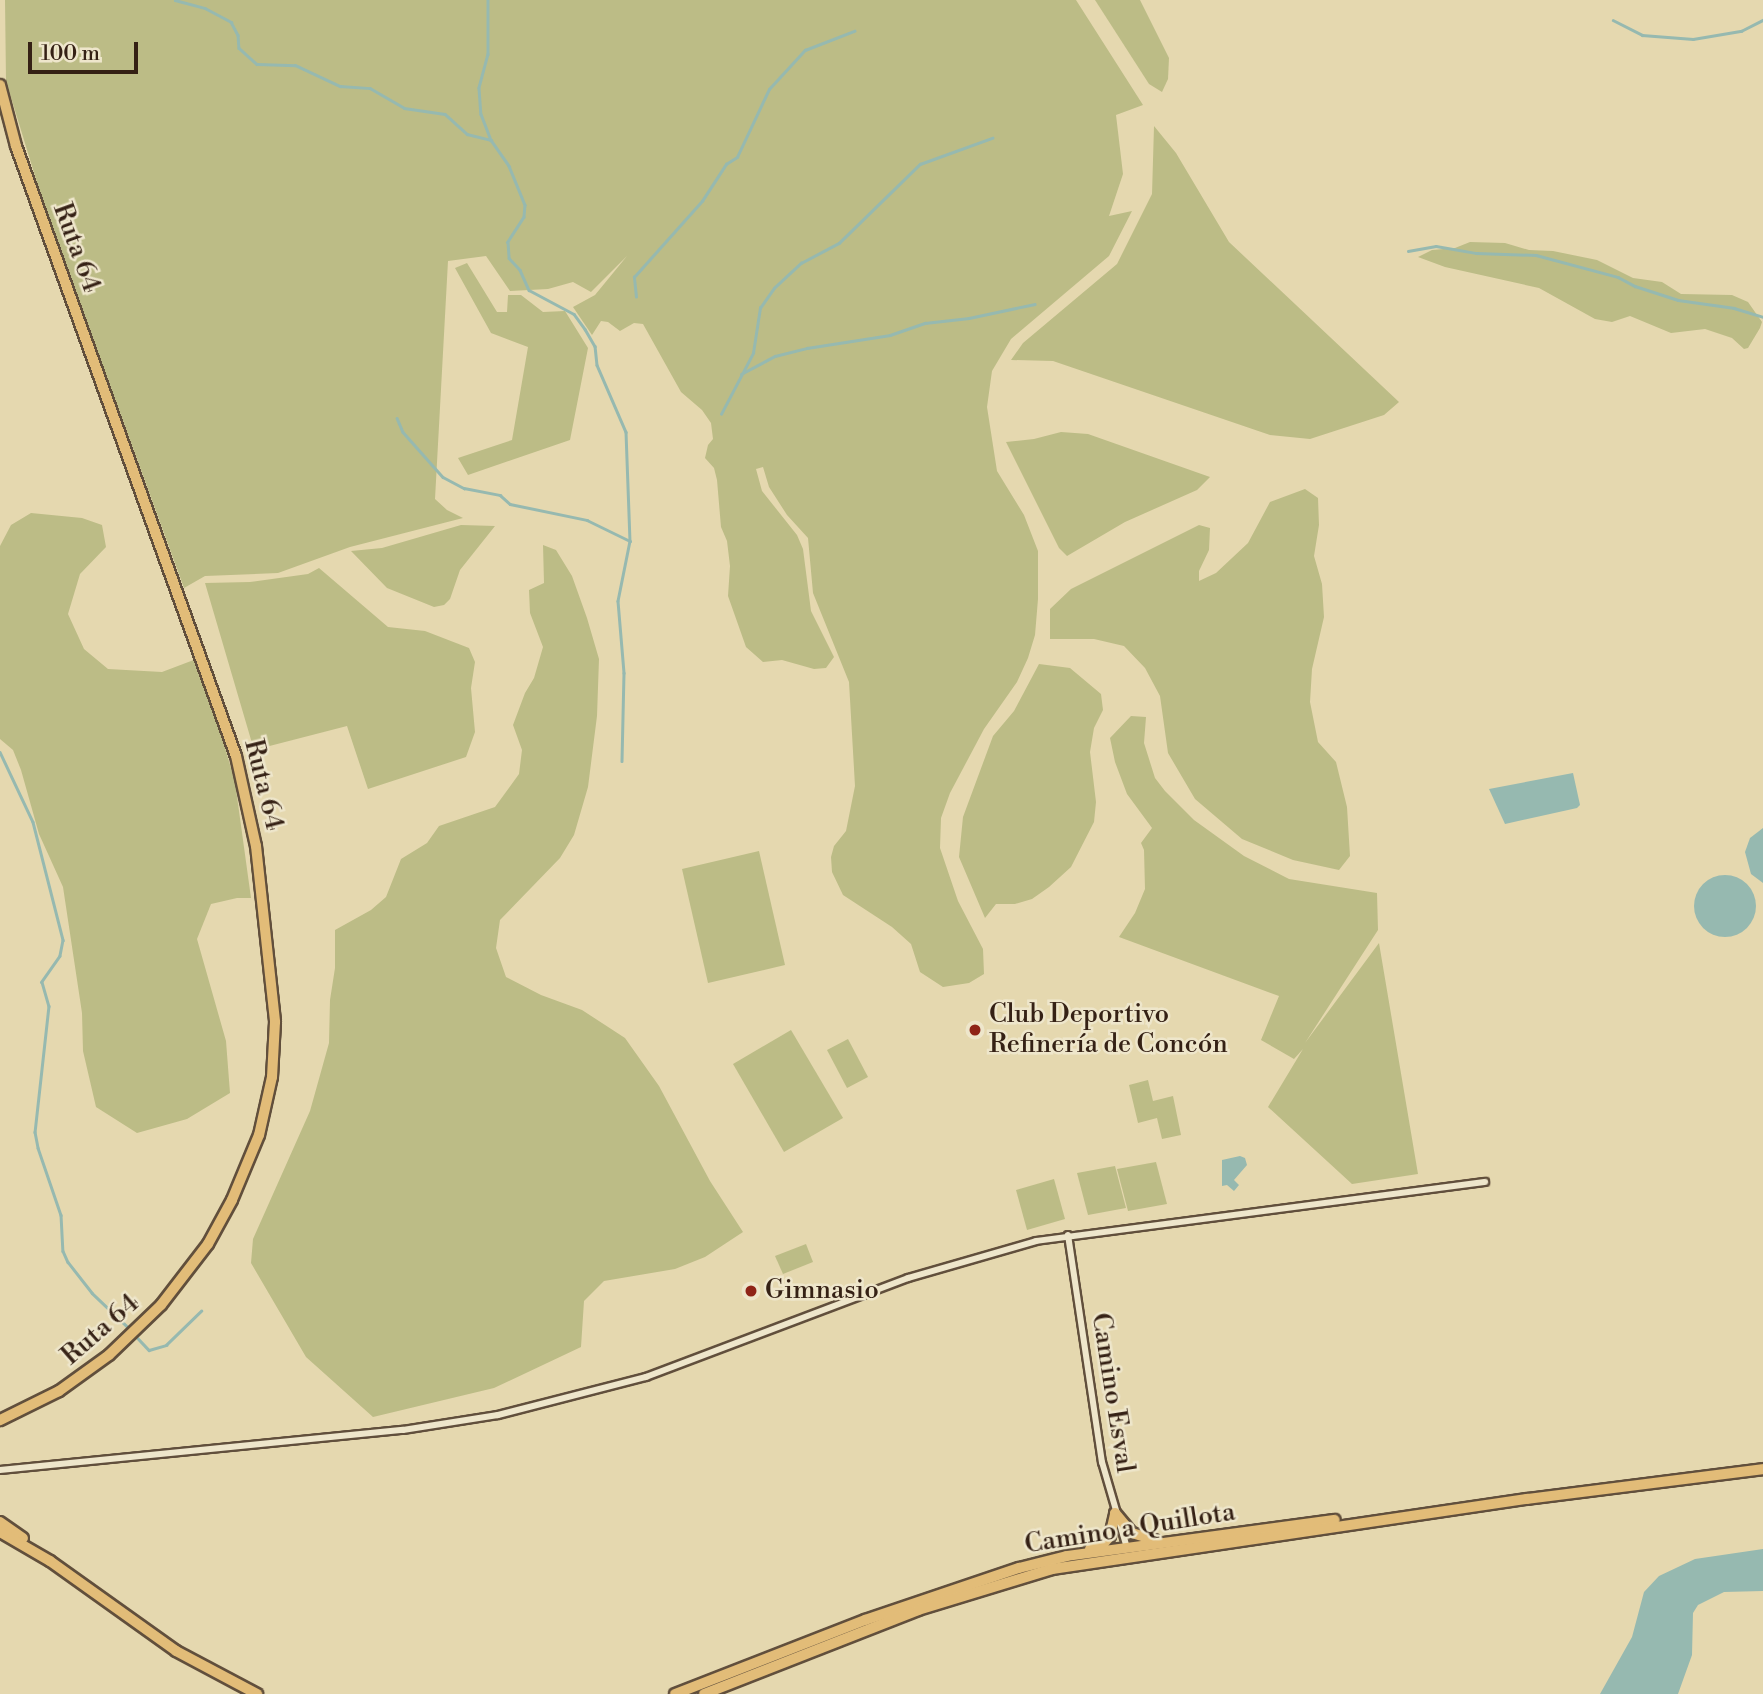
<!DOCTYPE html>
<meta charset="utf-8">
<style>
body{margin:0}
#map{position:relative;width:1763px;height:1694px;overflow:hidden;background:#e5d8af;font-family:"Libre Bodoni",serif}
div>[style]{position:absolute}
.green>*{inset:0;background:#bcbc86}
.water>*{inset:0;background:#96b9b0}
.round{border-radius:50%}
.stream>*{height:2.5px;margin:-1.25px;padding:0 1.25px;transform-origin:1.25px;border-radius:1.25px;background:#96b9b0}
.roads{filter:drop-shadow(2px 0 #614f3c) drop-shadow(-2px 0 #614f3c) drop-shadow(0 2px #614f3c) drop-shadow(0 -2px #614f3c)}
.street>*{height:6px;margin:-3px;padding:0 3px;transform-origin:3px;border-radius:3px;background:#eee6cb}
.primary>*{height:10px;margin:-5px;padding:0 5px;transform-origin:5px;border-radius:5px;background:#e2bc78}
.dots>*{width:19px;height:19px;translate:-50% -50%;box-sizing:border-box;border:4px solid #eee6cb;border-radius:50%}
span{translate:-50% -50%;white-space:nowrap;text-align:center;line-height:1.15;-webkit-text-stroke:5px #eee6cb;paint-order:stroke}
.street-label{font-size:26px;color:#352115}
.poi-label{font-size:26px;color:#352115}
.left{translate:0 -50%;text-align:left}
.scale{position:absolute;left:28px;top:42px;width:110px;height:32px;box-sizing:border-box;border:4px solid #352115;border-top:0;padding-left:9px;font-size:21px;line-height:24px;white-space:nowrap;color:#352115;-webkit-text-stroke:5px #eee6cb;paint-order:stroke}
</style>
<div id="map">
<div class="green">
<i style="clip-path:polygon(5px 0,1076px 0,1143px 105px,1116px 115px,1123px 174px,1109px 216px,1132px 211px,1109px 256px,1011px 339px,992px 371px,987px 407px,997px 471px,1024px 515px,1038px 551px,1038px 599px,1035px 635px,1028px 658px,1017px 682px,984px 729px,950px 793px,941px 818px,940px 848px,958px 901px,983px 949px,984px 974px,969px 983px,943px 987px,920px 972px,911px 944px,892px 927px,843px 895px,832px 872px,831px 857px,834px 846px,846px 831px,855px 786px,849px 682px,813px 593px,808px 538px,787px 515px,769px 487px,763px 467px,756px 469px,762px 491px,797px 535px,803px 549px,811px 611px,834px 657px,826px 668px,814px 669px,782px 660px,763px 662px,746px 647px,728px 596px,730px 566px,727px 541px,721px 527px,717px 480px,714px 468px,705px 458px,708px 445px,713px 439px,711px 423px,702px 410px,681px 392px,643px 324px,634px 323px,620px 331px,608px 322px,601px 321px,592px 335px,573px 307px,595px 295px,627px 256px,591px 292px,573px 282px,548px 289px,510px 291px,486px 256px,448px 261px,435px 499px,447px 510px,463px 518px,350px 547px,278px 573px,205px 576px,184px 588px,42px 199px,6px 81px)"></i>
<i style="clip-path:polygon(1095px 0,1140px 0,1169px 58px,1168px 79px,1162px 92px,1149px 84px)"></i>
<i style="clip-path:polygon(1154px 126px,1176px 153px,1229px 242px,1399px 402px,1384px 415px,1310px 439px,1270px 435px,1053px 361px,1011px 360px,1023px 343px,1117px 264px,1152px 194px)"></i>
<i style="clip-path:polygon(1470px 242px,1505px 243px,1529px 250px,1553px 251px,1597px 260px,1633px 278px,1662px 282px,1681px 294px,1732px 295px,1748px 302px,1762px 322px,1760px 328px,1748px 348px,1744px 349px,1732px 338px,1705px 329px,1671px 333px,1630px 316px,1612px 322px,1595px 319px,1539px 288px,1445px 267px,1418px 257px,1432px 250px,1455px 248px)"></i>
<i style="clip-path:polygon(467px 263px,497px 312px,507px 312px,508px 295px,521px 295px,543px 312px,565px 311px,588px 348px,570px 440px,468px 475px,458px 458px,512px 440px,528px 347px,491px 333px,455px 268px)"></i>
<i style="clip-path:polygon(1061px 432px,1088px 434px,1210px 477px,1197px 490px,1125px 522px,1067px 556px,1059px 548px,1006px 442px,1034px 439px)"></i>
<i style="clip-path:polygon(1305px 489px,1318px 498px,1319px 525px,1314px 556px,1322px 584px,1324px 617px,1312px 669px,1310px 702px,1318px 742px,1336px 762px,1347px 807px,1350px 856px,1339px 870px,1293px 860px,1242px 839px,1195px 799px,1168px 753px,1160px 696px,1145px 668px,1124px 646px,1094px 639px,1050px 639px,1050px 609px,1071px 589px,1199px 525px,1210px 528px,1209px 550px,1199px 571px,1199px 581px,1216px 573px,1248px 543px,1270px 502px)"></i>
<i style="clip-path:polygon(31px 513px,82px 518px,102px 525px,106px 547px,80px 574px,68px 614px,84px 649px,108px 669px,162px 672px,199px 658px,235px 782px,251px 898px,237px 898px,211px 904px,197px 939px,226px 1041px,230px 1093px,187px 1119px,137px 1133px,96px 1107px,83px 1051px,82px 1013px,63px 887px,39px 834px,21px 770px,13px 750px,0 739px,0 546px,11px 525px)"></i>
<i style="clip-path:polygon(461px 525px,495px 526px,460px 570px,450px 599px,444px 605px,434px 607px,387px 588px,351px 551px,382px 548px)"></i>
<i style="clip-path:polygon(543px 545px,556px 550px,572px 576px,587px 618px,599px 659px,597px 716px,588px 787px,574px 835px,560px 858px,500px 920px,496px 948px,506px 977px,541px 995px,582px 1010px,625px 1038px,659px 1086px,710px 1181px,743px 1232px,705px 1257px,675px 1269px,604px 1281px,584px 1301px,581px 1347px,494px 1388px,373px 1417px,306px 1357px,251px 1263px,253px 1239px,310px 1111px,329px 1043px,330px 1000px,335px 968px,335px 930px,371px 910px,386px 897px,401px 859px,427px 843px,439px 826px,495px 807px,519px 774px,522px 750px,513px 725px,525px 693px,534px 678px,543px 647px,530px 613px,529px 590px,544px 583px)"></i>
<i style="clip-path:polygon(319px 568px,388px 627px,425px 631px,469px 648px,475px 662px,471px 688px,475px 732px,466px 757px,368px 789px,347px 726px,254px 750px,205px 583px,250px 582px,308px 574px)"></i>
<i style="clip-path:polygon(1039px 664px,1070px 668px,1101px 694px,1103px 710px,1094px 728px,1090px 752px,1096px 802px,1094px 822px,1071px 867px,1049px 887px,1032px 899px,1015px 904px,996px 904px,985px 918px,959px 857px,963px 817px,993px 736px,1014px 711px)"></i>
<i style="clip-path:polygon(1131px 716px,1146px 717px,1144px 743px,1155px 778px,1165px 791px,1194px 820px,1244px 856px,1289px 879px,1377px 893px,1378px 930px,1305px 1043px,1379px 943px,1418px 1174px,1352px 1184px,1268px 1107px,1303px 1049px,1294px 1059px,1261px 1040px,1279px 996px,1119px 937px,1135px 913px,1145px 889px,1144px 850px,1141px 843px,1152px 828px,1127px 794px,1115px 762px,1110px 738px)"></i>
<i style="clip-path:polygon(759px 851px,785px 965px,708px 983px,682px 869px)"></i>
<i style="clip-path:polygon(791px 1030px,843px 1118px,784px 1152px,733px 1064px)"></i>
<i style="clip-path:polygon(848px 1039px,868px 1077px,847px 1088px,827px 1050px)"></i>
<i style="clip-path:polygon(1148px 1080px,1153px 1101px,1173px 1096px,1181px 1135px,1162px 1139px,1157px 1118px,1138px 1123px,1129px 1085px)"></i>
<i style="clip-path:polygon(1156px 1162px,1167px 1204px,1128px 1211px,1117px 1169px)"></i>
<i style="clip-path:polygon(1115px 1166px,1126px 1208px,1088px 1215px,1077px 1173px)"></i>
<i style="clip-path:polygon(1054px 1179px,1065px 1219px,1027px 1230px,1016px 1190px)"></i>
<i style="clip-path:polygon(806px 1244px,813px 1262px,783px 1274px,775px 1256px)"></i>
</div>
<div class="water">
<i style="clip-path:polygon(1573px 773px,1580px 805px,1577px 808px,1505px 824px,1489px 789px)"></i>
<i style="clip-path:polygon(1763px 828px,1763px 883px,1751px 874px,1745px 852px,1750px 838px)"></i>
<i class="round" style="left:1694px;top:875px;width:62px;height:62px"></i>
<i style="clip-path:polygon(1240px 1156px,1245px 1158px,1247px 1165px,1234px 1180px,1239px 1185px,1234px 1191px,1227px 1185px,1222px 1186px,1222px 1160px)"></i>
<i style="clip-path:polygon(1763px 1549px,1763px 1591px,1724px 1592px,1698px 1605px,1693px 1613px,1692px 1655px,1678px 1694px,1600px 1694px,1632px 1637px,1644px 1592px,1659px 1576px,1695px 1559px)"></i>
</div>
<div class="stream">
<i style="left:175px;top:0;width:31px;rotate:15deg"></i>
<i style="left:205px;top:8px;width:30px;rotate:28deg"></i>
<i style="left:231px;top:22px;width:15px;rotate:62deg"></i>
<i style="left:238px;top:35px;width:13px;rotate:86deg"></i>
<i style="left:239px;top:48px;width:24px;rotate:42deg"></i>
<i style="left:257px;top:64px;width:38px;rotate:2deg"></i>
<i style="left:295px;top:65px;width:50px;rotate:25deg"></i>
<i style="left:340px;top:86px;width:30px;rotate:4deg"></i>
<i style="left:370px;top:88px;width:39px;rotate:30deg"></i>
<i style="left:404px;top:108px;width:41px;rotate:8.3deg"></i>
<i style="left:445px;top:114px;width:30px;rotate:42deg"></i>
<i style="left:467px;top:134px;width:25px;rotate:14deg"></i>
<i style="left:488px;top:0;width:54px;rotate:90deg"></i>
<i style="left:488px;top:54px;width:35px;rotate:105deg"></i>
<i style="left:479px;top:88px;width:26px;rotate:86deg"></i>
<i style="left:481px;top:114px;width:28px;rotate:69deg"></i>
<i style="left:491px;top:140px;width:32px;rotate:55deg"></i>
<i style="left:509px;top:166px;width:42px;rotate:67.7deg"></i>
<i style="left:525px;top:205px;width:12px;rotate:95deg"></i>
<i style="left:524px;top:217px;width:30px;rotate:123deg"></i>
<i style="left:508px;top:242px;width:16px;rotate:86deg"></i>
<i style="left:509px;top:258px;width:16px;rotate:47deg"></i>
<i style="left:520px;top:270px;width:22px;rotate:66deg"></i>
<i style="left:529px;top:290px;width:51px;rotate:28.1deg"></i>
<i style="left:574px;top:314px;width:19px;rotate:54deg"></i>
<i style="left:585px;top:329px;width:20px;rotate:60deg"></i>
<i style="left:595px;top:346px;width:19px;rotate:84deg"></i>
<i style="left:597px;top:365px;width:73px;rotate:66.6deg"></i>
<i style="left:626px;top:432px;width:109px;rotate:87.9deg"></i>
<i style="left:630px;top:541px;width:61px;rotate:101.3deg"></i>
<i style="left:618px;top:601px;width:72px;rotate:85.2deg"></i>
<i style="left:624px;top:673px;width:88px;rotate:91.3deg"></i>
<i style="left:1613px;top:20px;width:33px;rotate:27deg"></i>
<i style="left:1642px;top:35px;width:51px;rotate:4.5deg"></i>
<i style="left:1693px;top:39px;width:49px;rotate:-9.5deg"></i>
<i style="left:1741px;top:31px;width:25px;rotate:-27deg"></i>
<i style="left:1408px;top:251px;width:28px;rotate:-10deg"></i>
<i style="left:1436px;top:246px;width:41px;rotate:9.9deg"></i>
<i style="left:1476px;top:253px;width:60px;rotate:1.9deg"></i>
<i style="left:1536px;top:255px;width:85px;rotate:15deg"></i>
<i style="left:1618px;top:277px;width:19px;rotate:28deg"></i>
<i style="left:1635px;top:286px;width:45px;rotate:18deg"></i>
<i style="left:1678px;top:300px;width:57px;rotate:8.1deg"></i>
<i style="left:1734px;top:308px;width:30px;rotate:17deg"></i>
<i style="left:636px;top:297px;width:20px;rotate:-96deg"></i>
<i style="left:634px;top:277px;width:102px;rotate:-48.2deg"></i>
<i style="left:702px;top:201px;width:44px;rotate:-57deg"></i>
<i style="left:726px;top:164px;width:13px;rotate:-32deg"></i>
<i style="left:737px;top:157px;width:75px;rotate:-64.8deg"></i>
<i style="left:769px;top:89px;width:53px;rotate:-47.3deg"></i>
<i style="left:805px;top:50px;width:53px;rotate:-21.2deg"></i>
<i style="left:741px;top:374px;width:38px;rotate:-28deg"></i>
<i style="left:775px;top:356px;width:33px;rotate:-14deg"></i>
<i style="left:807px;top:348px;width:84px;rotate:-8.9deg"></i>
<i style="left:890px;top:335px;width:37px;rotate:-19deg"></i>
<i style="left:925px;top:323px;width:44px;rotate:-6.5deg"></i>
<i style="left:969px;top:318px;width:67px;rotate:-12deg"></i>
<i style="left:721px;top:414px;width:69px;rotate:-62.3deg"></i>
<i style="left:753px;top:353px;width:46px;rotate:-81.2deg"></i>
<i style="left:760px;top:308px;width:24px;rotate:-55deg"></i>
<i style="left:774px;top:288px;width:37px;rotate:-43deg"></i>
<i style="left:801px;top:263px;width:43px;rotate:-27.8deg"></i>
<i style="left:839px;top:243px;width:113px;rotate:-44.3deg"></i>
<i style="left:920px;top:164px;width:77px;rotate:-19.9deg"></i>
<i style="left:397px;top:418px;width:15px;rotate:67deg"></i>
<i style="left:403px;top:432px;width:60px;rotate:48.4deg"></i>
<i style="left:443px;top:477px;width:24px;rotate:28deg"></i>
<i style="left:464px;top:488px;width:37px;rotate:11deg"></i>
<i style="left:500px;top:495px;width:13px;rotate:42deg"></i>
<i style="left:510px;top:504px;width:79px;rotate:11.7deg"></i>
<i style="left:587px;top:520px;width:48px;rotate:26deg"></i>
<i style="left:0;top:752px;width:77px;rotate:64.8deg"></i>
<i style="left:33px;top:822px;width:122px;rotate:75.7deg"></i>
<i style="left:63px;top:940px;width:16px;rotate:101deg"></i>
<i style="left:60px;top:956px;width:32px;rotate:125deg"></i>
<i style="left:42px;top:982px;width:25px;rotate:74deg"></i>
<i style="left:49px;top:1006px;width:127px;rotate:96.3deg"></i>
<i style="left:35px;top:1132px;width:16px;rotate:79deg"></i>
<i style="left:38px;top:1148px;width:71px;rotate:71.1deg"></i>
<i style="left:61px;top:1215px;width:36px;rotate:87deg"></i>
<i style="left:63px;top:1251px;width:12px;rotate:66deg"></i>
<i style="left:68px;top:1262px;width:39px;rotate:52deg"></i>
<i style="left:92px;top:1293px;width:52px;rotate:43.5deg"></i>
<i style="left:134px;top:1334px;width:22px;rotate:47deg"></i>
<i style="left:149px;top:1350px;width:18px;rotate:-16deg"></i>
<i style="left:166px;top:1345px;width:49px;rotate:-44.2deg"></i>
</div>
<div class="roads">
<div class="street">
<i style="left:1068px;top:1235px;width:230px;rotate:81.5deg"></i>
<i style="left:1102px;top:1462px;width:90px;rotate:73.8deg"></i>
<i style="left:0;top:1470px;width:405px;rotate:-5.7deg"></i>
<i style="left:403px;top:1430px;width:96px;rotate:-9deg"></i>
<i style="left:498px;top:1415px;width:153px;rotate:-14.4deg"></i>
<i style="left:646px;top:1377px;width:280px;rotate:-20.7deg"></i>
<i style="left:908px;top:1278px;width:133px;rotate:-16.1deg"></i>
<i style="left:1036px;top:1241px;width:453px;rotate:-7.5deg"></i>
</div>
<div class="primary">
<i style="left:0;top:85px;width:63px;rotate:75.3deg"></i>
<i style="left:16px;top:146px;width:648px;rotate:70.17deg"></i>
<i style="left:236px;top:756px;width:92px;rotate:77.5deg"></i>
<i style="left:256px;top:846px;width:177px;rotate:83.8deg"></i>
<i style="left:275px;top:1022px;width:55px;rotate:93.1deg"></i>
<i style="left:272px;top:1077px;width:59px;rotate:102.6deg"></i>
<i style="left:259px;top:1135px;width:70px;rotate:112.6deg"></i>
<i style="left:232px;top:1200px;width:50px;rotate:118.6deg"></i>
<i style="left:208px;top:1244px;width:77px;rotate:127.6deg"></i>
<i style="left:161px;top:1305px;width:72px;rotate:136.1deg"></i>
<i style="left:109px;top:1355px;width:62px;rotate:144.2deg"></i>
<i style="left:59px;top:1391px;width:66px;rotate:153.8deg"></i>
<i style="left:1115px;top:1513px;width:26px;rotate:50deg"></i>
<i style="left:1132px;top:1533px;width:24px;rotate:17deg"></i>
<i style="left:0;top:1522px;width:28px;rotate:35deg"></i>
<i style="left:0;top:1532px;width:58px;rotate:30.1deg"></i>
<i style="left:50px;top:1561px;width:155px;rotate:35.5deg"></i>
<i style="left:176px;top:1651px;width:92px;rotate:28deg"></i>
<i style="left:1090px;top:1549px;width:15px;rotate:-23deg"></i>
<i style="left:1104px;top:1543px;width:9px;rotate:-49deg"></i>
<i style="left:1110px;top:1536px;width:23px;rotate:-77deg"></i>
<i style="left:675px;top:1694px;width:204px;rotate:-21.3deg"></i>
<i style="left:865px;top:1620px;width:163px;rotate:-18.7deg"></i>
<i style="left:1019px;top:1568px;width:49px;rotate:-14deg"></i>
<i style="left:1067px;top:1556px;width:270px;rotate:-7.7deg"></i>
<i style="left:704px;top:1694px;width:230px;rotate:-21.4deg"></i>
<i style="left:918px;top:1610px;width:140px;rotate:-17deg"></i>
<i style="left:1052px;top:1569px;width:480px;rotate:-8.4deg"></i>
<i style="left:1527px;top:1499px;width:238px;rotate:-7.2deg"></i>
</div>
</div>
<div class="dots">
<i style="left:975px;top:1030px;background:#8f2418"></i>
<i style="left:751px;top:1291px;background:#8f2418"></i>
</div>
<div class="street-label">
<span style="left:76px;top:248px;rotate:70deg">Ruta 64</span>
<span style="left:263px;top:785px;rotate:76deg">Ruta 64</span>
<span style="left:101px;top:1330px;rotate:-41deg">Ruta 64</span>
<span style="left:1112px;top:1393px;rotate:81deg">Camino Esval</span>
<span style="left:1130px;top:1529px;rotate:-9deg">Camino a Quillota</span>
</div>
<div class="poi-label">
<span class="left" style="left:989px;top:1030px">Club Deportivo<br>Refinería de Concón</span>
<span class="left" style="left:765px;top:1291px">Gimnasio</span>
</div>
<div class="scale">100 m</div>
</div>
